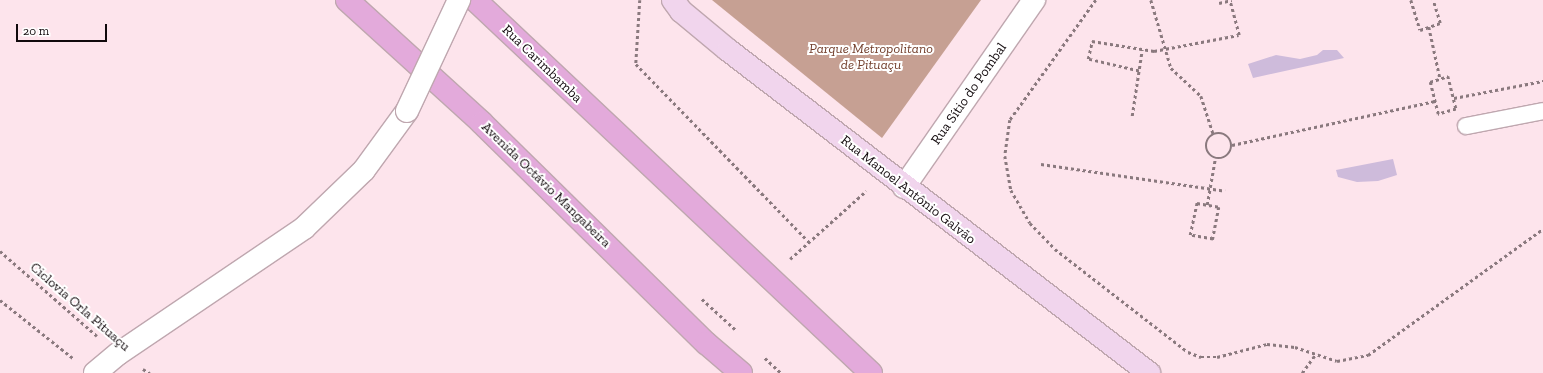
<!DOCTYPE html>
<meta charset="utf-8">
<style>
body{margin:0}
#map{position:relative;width:1543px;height:373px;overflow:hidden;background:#fde4ec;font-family:"Zilla Slab",serif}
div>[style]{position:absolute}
.forest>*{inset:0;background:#c6a093}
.water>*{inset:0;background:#cebbdb}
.path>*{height:2.5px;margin-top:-1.25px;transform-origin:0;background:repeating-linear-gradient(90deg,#8a797e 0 3px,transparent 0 6px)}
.path>.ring{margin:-1.25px;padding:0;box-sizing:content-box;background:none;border:2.5px solid #8a797e;border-radius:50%}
.roads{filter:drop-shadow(1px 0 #bfa7af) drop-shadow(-1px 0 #bfa7af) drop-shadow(0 1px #bfa7af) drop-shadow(0 -1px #bfa7af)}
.lane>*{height:16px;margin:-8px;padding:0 8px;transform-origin:8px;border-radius:8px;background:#fff}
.street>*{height:22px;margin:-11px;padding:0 11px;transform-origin:11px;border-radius:11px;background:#fff}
.secondary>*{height:22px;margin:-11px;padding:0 11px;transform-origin:11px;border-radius:11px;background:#f1d5ed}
.primary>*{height:22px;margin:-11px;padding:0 11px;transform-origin:11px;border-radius:11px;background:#e3aadb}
.bridges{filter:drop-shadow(1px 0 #bfa7af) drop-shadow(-1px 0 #bfa7af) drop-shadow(0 1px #bfa7af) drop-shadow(0 -1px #bfa7af)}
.street-bridge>*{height:22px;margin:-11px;padding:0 11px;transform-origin:11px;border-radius:11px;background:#fff}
span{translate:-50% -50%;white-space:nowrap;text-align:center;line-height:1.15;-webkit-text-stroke:4px #fff;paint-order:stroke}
.park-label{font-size:14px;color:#733f2c;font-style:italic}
.street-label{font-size:14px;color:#11090c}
.scale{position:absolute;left:16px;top:24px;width:91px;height:18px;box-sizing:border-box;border:2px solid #11090c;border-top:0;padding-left:5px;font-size:12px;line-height:14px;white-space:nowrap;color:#11090c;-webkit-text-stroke:3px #fff;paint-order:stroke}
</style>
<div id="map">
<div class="forest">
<i style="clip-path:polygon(712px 0,981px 0,882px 138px)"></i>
</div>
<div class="water">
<i style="clip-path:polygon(1323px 50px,1337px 50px,1344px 58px,1253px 78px,1248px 64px,1276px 55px,1300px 59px,1317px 55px)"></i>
<i style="clip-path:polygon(1393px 159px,1397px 175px,1378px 181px,1357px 182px,1338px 177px,1336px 170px)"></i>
</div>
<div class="path">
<i style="left:640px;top:0;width:64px;rotate:93.6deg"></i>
<i style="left:636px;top:64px;width:248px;rotate:45.8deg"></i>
<i style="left:1096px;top:0;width:148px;rotate:125.6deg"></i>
<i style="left:1010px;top:120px;width:36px;rotate:98deg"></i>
<i style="left:1005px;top:156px;width:35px;rotate:80deg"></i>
<i style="left:1011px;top:190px;width:38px;rotate:60deg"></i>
<i style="left:1030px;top:223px;width:36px;rotate:46deg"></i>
<i style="left:1055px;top:249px;width:168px;rotate:37.8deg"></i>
<i style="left:1188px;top:352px;width:14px;rotate:21deg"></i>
<i style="left:1201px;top:357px;width:16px"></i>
<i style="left:1217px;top:357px;width:52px;rotate:-14.6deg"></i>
<i style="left:1267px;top:344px;width:28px;rotate:6deg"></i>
<i style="left:1295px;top:347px;width:44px;rotate:18.4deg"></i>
<i style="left:1337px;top:361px;width:32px;rotate:-11deg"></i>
<i style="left:1368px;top:355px;width:216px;rotate:-35.8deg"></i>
<i style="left:1151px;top:0;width:71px;rotate:73.6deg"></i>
<i style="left:1171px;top:68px;width:41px;rotate:43deg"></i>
<i style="left:1201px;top:96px;width:40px;rotate:72deg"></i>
<i style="left:1411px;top:0;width:31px;rotate:73deg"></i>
<i style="left:1420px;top:30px;width:21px;rotate:-19deg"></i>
<i style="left:1440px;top:23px;width:24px;rotate:-107deg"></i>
<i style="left:1219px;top:3px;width:13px;rotate:-13deg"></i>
<i style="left:1429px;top:27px;width:52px;rotate:77.8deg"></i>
<i style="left:1139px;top:71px;width:52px;rotate:-166.8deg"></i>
<i style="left:1088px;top:59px;width:18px;rotate:-77deg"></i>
<i style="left:1092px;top:41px;width:63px;rotate:9.2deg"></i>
<i style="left:1154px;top:51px;width:86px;rotate:-10.7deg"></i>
<i style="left:1239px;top:35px;width:35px;rotate:-105deg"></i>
<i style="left:1448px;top:76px;width:34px;rotate:76deg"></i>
<i style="left:1456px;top:109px;width:19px;rotate:164deg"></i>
<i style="left:1438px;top:114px;width:33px;rotate:-104deg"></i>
<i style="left:1430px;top:82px;width:19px;rotate:-18deg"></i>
<i style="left:1454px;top:98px;width:91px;rotate:-10.8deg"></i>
<i style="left:1132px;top:116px;width:67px;rotate:-81.4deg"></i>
<i class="ring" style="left:1206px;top:133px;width:23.5px;height:23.5px"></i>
<i style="left:1232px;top:145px;width:208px;rotate:-12.2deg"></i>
<i style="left:1041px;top:164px;width:186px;rotate:8.3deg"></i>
<i style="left:1197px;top:203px;width:22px;rotate:10deg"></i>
<i style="left:1219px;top:207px;width:33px;rotate:101deg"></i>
<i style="left:1213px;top:239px;width:23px;rotate:-170deg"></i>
<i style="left:1190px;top:235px;width:33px;rotate:-78deg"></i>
<i style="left:1207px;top:205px;width:47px;rotate:-80.1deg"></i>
<i style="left:0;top:251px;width:129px;rotate:41.2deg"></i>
<i style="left:790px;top:259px;width:102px;rotate:-41.8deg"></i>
<i style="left:702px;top:299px;width:47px;rotate:42.4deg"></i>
<i style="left:0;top:300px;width:93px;rotate:38.5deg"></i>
<i style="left:765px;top:358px;width:22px;rotate:43deg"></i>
<i style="left:143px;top:369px;width:8px;rotate:30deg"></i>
<i style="left:1302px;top:373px;width:24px;rotate:-54deg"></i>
</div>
<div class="roads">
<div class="lane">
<i style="left:1466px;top:126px;width:78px;rotate:-11deg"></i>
</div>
<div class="street">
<i style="left:904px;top:187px;width:228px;rotate:-55.2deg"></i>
<i style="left:95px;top:373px;width:30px;rotate:-40deg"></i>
<i style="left:118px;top:354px;width:225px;rotate:-34.1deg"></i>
<i style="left:304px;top:228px;width:83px;rotate:-44deg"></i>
<i style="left:364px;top:170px;width:73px;rotate:-53.9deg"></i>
</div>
<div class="secondary">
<i style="left:673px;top:0;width:14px;rotate:54deg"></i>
<i style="left:681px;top:11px;width:61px;rotate:39.7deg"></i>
<i style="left:728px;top:50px;width:531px;rotate:37.5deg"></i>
</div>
<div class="primary">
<i style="left:347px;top:0;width:183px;rotate:42.3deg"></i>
<i style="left:482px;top:123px;width:314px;rotate:44.5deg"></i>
<i style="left:706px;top:343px;width:46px;rotate:40.6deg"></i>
<i style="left:475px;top:0;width:544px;rotate:43.29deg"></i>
</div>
</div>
<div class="bridges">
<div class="street-bridge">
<i style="left:407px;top:111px;width:123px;rotate:-64.9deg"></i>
</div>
</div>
<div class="park-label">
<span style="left:871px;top:57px">Parque Metropolitano<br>de Pituaçu</span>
</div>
<div class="street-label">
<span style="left:542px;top:64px;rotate:44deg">Rua Carimbamba</span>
<span style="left:969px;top:94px;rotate:-55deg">Rua Sítio do Pombal</span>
<span style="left:546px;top:185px;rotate:44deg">Avenida Octávio Mangabeira</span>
<span style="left:908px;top:190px;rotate:38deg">Rua Manoel Antônio Galvão</span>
<span style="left:80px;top:307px;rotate:41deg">Ciclovia Orla Pituaçu</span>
</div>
<div class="scale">20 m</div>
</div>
